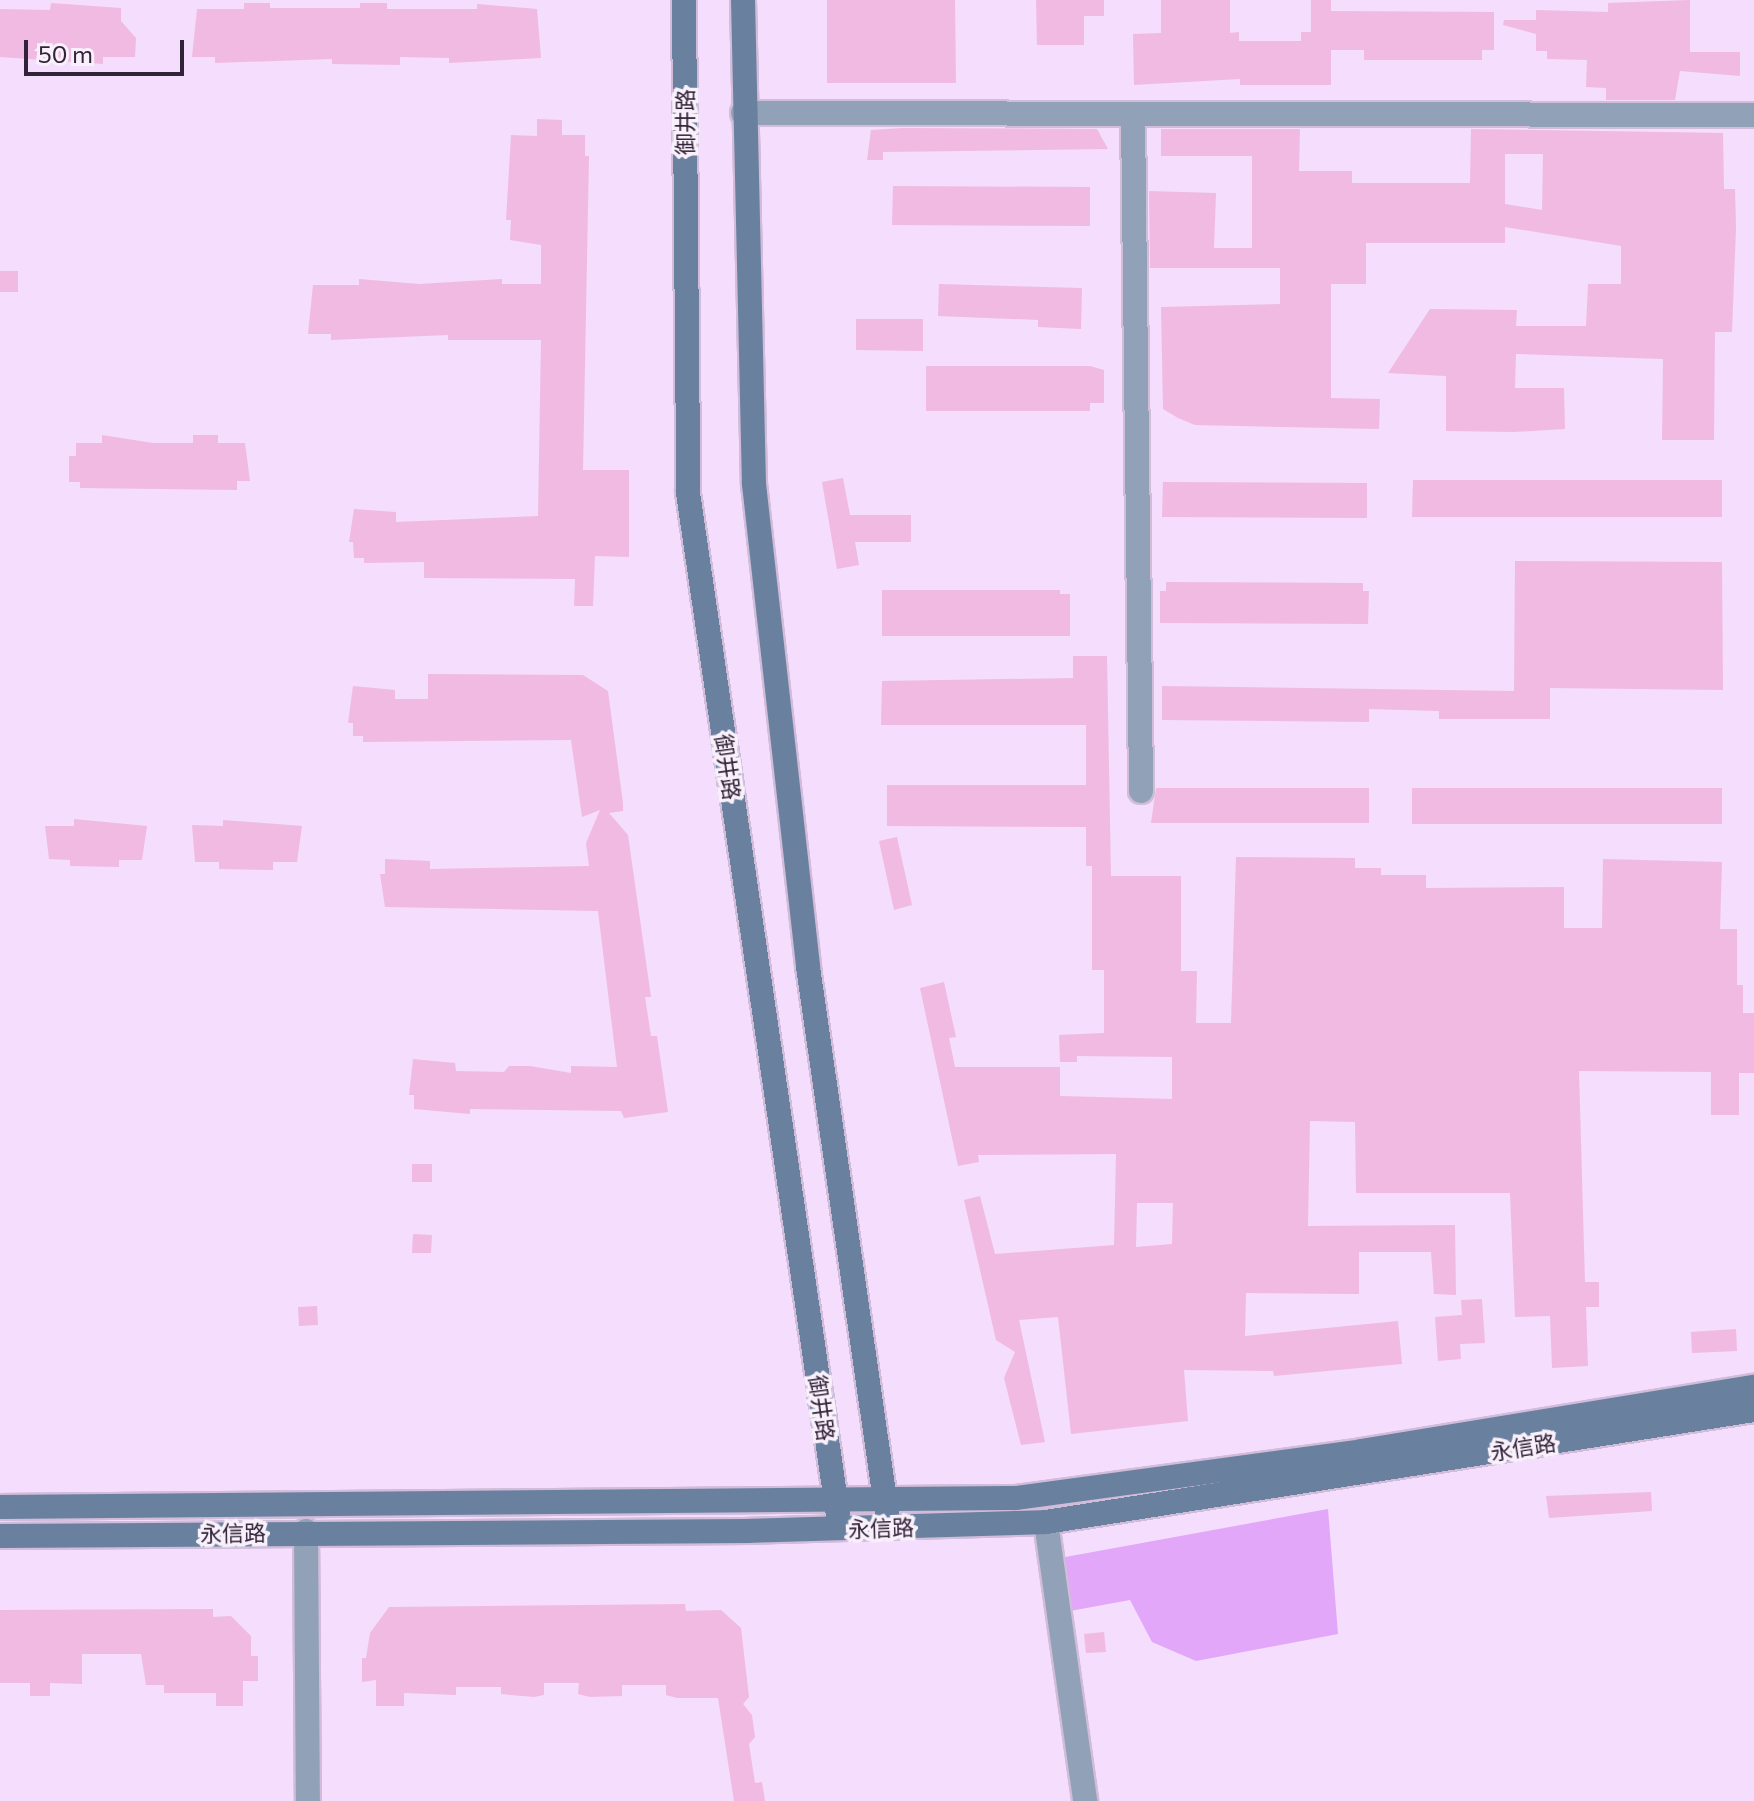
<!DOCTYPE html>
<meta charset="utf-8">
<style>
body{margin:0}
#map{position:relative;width:1754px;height:1801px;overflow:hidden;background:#f4ddfd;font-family:Commissioner,"Noto Sans SC",sans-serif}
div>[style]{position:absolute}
.green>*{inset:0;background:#e2a7f9}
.building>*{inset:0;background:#f1bae2}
.roads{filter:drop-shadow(2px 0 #d1bcda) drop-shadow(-2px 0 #d1bcda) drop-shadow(0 2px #d1bcda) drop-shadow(0 -2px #d1bcda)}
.street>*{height:24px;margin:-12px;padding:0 12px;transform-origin:12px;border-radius:12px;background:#91a1b7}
.secondary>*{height:24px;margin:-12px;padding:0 12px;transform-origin:12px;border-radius:12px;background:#69809f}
span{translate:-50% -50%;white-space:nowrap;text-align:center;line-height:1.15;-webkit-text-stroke:7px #f8f0fb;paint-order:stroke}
.street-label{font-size:22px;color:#322438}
.scale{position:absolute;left:24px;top:40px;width:160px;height:36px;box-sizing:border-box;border:4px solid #322438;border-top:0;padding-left:10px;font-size:24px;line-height:28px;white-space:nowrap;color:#322438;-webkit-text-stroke:6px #f8f0fb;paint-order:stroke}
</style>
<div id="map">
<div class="green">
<i style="clip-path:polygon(1328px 1509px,1338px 1634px,1196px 1661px,1152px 1642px,1130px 1600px,1070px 1611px,1060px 1558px)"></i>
</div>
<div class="building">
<i style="clip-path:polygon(827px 0,955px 0,956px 83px,827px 83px)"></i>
<i style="clip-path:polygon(1036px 0,1104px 0,1104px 16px,1084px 16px,1084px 45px,1037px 45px)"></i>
<i style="clip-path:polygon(1161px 0,1230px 0,1230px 33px,1239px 32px,1239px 41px,1301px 41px,1301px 32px,1311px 32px,1311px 0,1331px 0,1331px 11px,1494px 12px,1494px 50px,1482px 50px,1482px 60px,1364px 60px,1364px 50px,1331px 50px,1331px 85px,1240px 85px,1240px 79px,1134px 85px,1133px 34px,1161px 33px)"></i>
<i style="clip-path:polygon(1690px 0,1690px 52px,1740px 52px,1740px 76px,1680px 71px,1675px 100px,1606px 100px,1606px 88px,1586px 87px,1587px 60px,1547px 59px,1547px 51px,1536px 51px,1536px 34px,1503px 25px,1504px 20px,1536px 20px,1536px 10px,1608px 12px,1608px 3px)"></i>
<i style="clip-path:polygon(51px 3px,121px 8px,121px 21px,136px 38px,135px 57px,103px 57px,103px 64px,0 57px,0 9px,50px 10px)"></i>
<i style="clip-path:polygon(244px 3px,270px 3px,270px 8px,360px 8px,360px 3px,387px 3px,387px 9px,477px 9px,477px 4px,537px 9px,541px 58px,449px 63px,449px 58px,400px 57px,400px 65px,332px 64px,332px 59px,215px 63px,215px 57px,192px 57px,197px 9px,244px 9px)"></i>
<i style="clip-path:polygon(537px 119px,562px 120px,562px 135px,585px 135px,585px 156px,589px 156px,583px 470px,629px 470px,629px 557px,595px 556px,593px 606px,574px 606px,575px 579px,424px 578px,424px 562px,364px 563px,364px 558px,354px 558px,353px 542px,349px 542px,354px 509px,396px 512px,396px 522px,538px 516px,541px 340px,448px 340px,448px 335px,331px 340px,331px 334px,308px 334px,313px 285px,359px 285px,359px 279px,419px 284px,502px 279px,502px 284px,541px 284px,541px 245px,510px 240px,511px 220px,506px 220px,511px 135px,537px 136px)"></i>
<i style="clip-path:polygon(902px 128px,1097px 129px,1108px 149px,883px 152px,883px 160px,867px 160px,871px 130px)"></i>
<i style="clip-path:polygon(evenodd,1161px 129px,1300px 129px,1299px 171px,1352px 171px,1352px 183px,1470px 183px,1471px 129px,1723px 133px,1724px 189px,1735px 189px,1736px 228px,1732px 332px,1715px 332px,1714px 440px,1662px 440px,1663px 359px,1516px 354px,1515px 388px,1564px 388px,1565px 429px,1514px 432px,1446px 431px,1446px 376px,1388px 373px,1430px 309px,1517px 310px,1516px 326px,1586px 326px,1588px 284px,1621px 284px,1621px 246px,1505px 227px,1505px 243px,1366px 243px,1366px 284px,1331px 284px,1331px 398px,1380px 399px,1379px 429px,1195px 425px,1178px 418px,1163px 409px,1161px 307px,1280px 304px,1280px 268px,1150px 268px,1149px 191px,1216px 193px,1214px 248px,1252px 248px,1252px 156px,1161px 156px,1161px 129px,1505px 154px,1543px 154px,1542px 210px,1505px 204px,1505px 154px)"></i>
<i style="clip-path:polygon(893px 186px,1090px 187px,1090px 226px,892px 225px)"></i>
<i style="clip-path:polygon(0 271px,18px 271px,18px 292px,0 292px)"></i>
<i style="clip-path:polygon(939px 284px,1082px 288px,1081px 329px,1038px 327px,1038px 320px,938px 316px)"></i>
<i style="clip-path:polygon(856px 319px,923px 319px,923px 351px,856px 350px)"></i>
<i style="clip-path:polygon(926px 366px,1090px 366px,1104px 370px,1104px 403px,1090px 403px,1090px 411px,926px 411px)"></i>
<i style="clip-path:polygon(102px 435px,153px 443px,193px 443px,193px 435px,218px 435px,218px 443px,245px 443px,250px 481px,237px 481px,237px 490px,80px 488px,80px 482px,69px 482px,69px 456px,76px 456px,76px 443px,102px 443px)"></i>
<i style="clip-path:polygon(843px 478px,850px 515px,911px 515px,911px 542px,855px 542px,859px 565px,837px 569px,822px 482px)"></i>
<i style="clip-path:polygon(1413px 480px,1722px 480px,1722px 517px,1412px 517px)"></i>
<i style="clip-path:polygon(1163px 482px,1367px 483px,1367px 518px,1162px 517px)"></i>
<i style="clip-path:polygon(1515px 561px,1722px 562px,1723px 690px,1550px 688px,1550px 719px,1439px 719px,1439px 711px,1369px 709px,1369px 722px,1162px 720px,1162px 686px,1514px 691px)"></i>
<i style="clip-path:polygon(1166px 582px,1363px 583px,1363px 591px,1369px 591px,1368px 624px,1160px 623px,1160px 591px,1166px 591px)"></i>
<i style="clip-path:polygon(882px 590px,1060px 590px,1060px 594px,1070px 594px,1070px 636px,882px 636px)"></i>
<i style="clip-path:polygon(evenodd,1073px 656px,1107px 656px,1111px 876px,1181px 876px,1181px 971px,1197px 971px,1196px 1023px,1231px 1023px,1236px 857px,1355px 858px,1355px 868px,1381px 868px,1381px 875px,1426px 875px,1426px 888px,1564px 887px,1564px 928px,1602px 928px,1603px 859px,1722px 862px,1720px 929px,1737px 929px,1737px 985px,1743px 985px,1743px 1013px,1754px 1013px,1754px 1073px,1739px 1073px,1739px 1115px,1711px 1115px,1711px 1072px,1579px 1071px,1585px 1282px,1599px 1282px,1599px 1307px,1586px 1307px,1588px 1366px,1552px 1368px,1550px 1316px,1515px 1317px,1510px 1193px,1356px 1193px,1355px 1122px,1310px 1121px,1308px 1226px,1455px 1225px,1456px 1295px,1434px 1294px,1431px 1252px,1359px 1252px,1359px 1294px,1246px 1293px,1245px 1336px,1398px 1321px,1402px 1364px,1274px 1376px,1273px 1371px,1184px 1370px,1188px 1421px,1071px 1434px,1058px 1317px,1019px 1320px,1045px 1442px,1021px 1445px,1004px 1378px,1015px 1352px,996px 1340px,964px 1200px,980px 1196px,995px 1254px,1114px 1245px,1116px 1154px,978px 1155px,979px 1162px,958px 1166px,920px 988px,944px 982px,956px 1037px,949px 1038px,955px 1067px,1060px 1067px,1060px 1096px,1172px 1099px,1172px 1057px,1077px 1056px,1077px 1062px,1060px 1062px,1059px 1035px,1104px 1033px,1104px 970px,1092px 970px,1092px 866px,1086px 866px,1086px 827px,887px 826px,887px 785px,1086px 785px,1086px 725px,881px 725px,882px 681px,1073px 678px,1073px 656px,1137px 1203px,1173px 1203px,1172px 1244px,1136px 1247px,1137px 1203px)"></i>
<i style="clip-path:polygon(428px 674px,583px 675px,608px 691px,623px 803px,623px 811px,609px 813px,628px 835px,651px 997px,645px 997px,651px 1036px,657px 1036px,668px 1112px,624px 1118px,621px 1111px,470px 1109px,470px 1114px,414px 1109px,414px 1095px,409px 1095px,413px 1059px,455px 1063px,456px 1071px,504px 1072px,509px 1066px,530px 1066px,571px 1073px,571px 1066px,617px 1067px,598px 911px,385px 907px,380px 874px,385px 874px,385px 859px,430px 861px,430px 869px,589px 866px,586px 843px,600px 810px,582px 817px,571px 740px,363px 742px,363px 736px,353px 736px,353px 723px,348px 723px,353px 686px,395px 690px,395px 699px,428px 699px)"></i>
<i style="clip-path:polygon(1156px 788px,1369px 788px,1369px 823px,1151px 823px)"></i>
<i style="clip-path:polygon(1412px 788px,1722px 788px,1722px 824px,1412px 824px)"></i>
<i style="clip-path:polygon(74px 819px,147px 826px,142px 860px,119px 860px,119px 867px,70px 866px,70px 860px,49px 859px,45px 826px,74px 826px)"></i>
<i style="clip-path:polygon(223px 820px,302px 826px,297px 862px,273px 862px,273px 870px,219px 869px,219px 862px,195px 862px,192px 825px,223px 826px)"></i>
<i style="clip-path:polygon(897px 837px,912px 905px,894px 910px,879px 841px)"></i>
<i style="clip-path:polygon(412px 1164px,432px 1164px,432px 1182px,412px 1182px)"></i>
<i style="clip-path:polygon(413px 1234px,432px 1235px,431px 1253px,412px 1253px)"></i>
<i style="clip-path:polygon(1482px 1299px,1485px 1343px,1460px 1344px,1461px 1359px,1438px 1361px,1435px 1317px,1462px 1315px,1461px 1300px)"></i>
<i style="clip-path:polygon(317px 1306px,318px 1325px,299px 1326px,298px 1307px)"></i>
<i style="clip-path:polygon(1736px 1329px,1737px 1351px,1692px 1353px,1691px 1332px)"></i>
<i style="clip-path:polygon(1651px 1492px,1652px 1511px,1549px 1518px,1546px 1496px)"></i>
<i style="clip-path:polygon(685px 1604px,686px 1611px,721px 1610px,741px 1628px,749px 1697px,743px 1704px,752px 1715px,755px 1737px,749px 1744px,755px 1783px,762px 1782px,765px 1801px,734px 1801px,718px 1698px,677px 1698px,666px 1695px,666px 1685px,622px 1685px,622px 1696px,590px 1697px,578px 1694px,579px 1683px,544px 1683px,544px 1695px,534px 1697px,501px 1694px,501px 1687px,456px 1687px,456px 1695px,404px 1693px,404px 1706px,376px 1706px,376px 1680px,362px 1682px,362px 1658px,366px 1658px,370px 1633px,389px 1607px)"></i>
<i style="clip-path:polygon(213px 1609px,213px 1617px,231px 1616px,251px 1636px,251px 1656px,258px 1656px,258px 1681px,243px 1681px,243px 1706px,216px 1706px,216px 1693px,164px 1693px,164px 1685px,146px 1685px,141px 1654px,82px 1654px,82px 1684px,50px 1683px,50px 1696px,30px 1696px,30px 1683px,0 1683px,0 1610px)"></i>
<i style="clip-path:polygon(1104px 1632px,1106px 1652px,1086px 1653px,1084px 1634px)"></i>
</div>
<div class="roads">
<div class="street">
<i style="left:743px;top:113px;width:1011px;rotate:0.11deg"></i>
<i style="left:1133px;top:114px;width:677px;rotate:89.32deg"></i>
<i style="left:1046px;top:1522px;width:282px;rotate:82deg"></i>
<i style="left:306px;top:1531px;width:270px;rotate:89.6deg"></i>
</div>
<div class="secondary">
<i style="left:684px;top:0;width:493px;rotate:89.5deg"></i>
<i style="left:688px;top:493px;width:1033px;rotate:81.65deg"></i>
<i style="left:743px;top:0;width:484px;rotate:88.7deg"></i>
<i style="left:754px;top:484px;width:486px;rotate:83.6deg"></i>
<i style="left:808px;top:967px;width:553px;rotate:81.78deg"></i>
<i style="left:0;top:1507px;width:1016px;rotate:-0.51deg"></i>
<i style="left:1016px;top:1498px;width:349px;rotate:-7.7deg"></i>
<i style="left:1362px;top:1451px;width:397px;rotate:-9.3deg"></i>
<i style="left:0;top:1536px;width:748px;rotate:-0.38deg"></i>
<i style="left:748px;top:1531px;width:298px;rotate:-1.7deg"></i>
<i style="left:1046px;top:1522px;width:717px;rotate:-8.99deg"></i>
</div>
</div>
<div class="street-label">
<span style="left:685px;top:122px;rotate:-90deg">御井路</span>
<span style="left:728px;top:767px;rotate:82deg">御井路</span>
<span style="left:822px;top:1408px;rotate:82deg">御井路</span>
<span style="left:1523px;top:1447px;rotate:-9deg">永信路</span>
<span style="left:881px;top:1528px;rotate:-2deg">永信路</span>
<span style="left:233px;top:1533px;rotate:-1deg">永信路</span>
</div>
<div class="scale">50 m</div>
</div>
